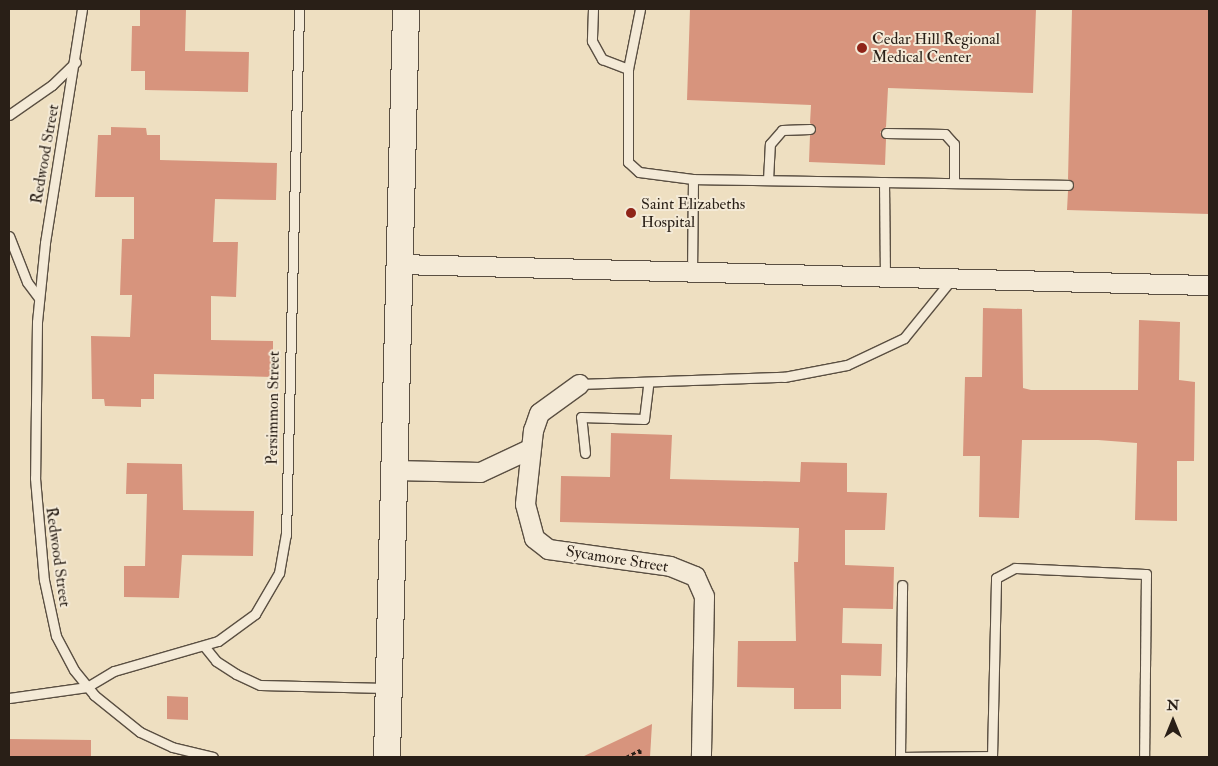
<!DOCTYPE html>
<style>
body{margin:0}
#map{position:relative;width:1218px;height:766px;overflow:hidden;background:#eedfc1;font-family:"IM FELL Double Pica",serif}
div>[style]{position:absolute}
.building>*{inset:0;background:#d7947d}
.path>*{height:3px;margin-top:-1.5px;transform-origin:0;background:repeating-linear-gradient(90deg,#291f17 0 4px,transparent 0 6.5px)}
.roads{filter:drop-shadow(1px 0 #5a4f42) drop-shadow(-1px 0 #5a4f42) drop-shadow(0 1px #5a4f42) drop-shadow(0 -1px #5a4f42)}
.service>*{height:9px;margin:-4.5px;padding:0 4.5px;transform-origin:4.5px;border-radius:4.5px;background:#f4ead7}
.minor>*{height:19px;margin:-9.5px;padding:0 9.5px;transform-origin:9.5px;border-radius:9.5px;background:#f4ead7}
.secondary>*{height:26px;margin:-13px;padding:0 13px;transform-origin:13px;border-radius:13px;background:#f4ead7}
.dots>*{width:14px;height:14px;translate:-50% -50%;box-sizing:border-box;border:2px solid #f4ead7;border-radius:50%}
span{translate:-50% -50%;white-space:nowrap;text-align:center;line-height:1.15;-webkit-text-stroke:4px #f4ead7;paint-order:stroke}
.poi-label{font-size:16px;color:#291f17}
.left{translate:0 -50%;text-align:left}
.street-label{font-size:16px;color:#291f17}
.frame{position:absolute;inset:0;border:10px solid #291f17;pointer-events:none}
.north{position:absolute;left:1148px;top:696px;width:50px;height:50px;-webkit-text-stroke:4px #f4ead7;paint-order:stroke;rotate:0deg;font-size:14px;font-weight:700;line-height:20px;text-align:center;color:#291f17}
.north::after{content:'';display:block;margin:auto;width:18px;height:22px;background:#291f17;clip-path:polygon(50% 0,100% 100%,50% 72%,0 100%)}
</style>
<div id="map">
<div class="building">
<i style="clip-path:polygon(140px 9px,186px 9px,185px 51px,249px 52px,248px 92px,145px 90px,145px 71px,131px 71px,132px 26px,140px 26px)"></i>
<i style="clip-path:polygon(690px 9px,1036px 9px,1033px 93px,888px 88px,886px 127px,880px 132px,886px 139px,885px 165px,809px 162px,810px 135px,816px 129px,810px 123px,811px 105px,687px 100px)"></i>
<i style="clip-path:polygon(1072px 9px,1209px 9px,1209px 214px,1067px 210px,1068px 191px,1074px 186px,1068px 179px)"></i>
<i style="clip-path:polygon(111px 127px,146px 128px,147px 135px,160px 135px,160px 160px,277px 163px,276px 200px,215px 199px,213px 242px,238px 242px,236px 297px,211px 296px,211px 340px,273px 341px,273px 377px,154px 374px,154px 399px,141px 399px,141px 407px,105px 406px,104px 399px,92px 399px,91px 336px,130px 337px,132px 295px,120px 295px,122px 239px,134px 239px,134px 197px,95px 197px,98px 135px,111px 135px)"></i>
<i style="clip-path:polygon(983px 308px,1022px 309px,1023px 388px,1031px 390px,1138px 390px,1139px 320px,1180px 322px,1179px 380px,1195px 382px,1194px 461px,1177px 461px,1177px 521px,1135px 520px,1137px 443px,1098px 440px,1022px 440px,1019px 518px,979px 517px,980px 456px,963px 456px,965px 377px,982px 377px)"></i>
<i style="clip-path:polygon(611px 433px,672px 435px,670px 479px,800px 482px,801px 462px,847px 463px,847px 492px,887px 493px,885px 530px,845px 530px,845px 565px,894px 567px,893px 609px,843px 608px,842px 643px,882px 644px,881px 676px,841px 675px,841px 709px,794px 709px,794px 688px,737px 687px,738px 641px,796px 641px,794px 562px,798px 562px,799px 528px,560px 522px,561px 476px,610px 477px)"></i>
<i style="clip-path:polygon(127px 463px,182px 464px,183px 510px,254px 511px,253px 556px,182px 555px,179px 598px,124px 597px,124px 566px,145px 566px,147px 494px,126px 494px)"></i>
<i style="clip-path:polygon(167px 696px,188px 697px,188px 720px,167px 719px)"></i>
<i style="clip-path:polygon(652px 724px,650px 757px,582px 757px)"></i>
<i style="clip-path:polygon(9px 739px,91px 740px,91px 757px,9px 757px)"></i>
</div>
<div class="path">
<i style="left:626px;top:757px;width:16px;rotate:-27deg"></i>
<i style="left:640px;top:750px;width:7px;rotate:90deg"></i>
</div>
<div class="roads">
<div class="service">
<i style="left:82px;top:9px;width:237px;rotate:99deg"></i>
<i style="left:45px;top:243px;width:79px;rotate:95.8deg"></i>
<i style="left:37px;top:322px;width:156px;rotate:90.7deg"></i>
<i style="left:35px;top:478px;width:102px;rotate:85deg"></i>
<i style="left:44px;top:580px;width:57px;rotate:77.9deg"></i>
<i style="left:56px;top:636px;width:38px;rotate:62deg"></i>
<i style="left:74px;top:670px;width:32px;rotate:51deg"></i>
<i style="left:94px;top:695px;width:59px;rotate:38.8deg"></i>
<i style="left:140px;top:732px;width:35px;rotate:25deg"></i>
<i style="left:172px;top:747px;width:42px;rotate:13.7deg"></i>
<i style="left:593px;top:9px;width:32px;rotate:92deg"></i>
<i style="left:592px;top:41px;width:21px;rotate:61deg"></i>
<i style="left:602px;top:59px;width:28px;rotate:21deg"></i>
<i style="left:640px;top:9px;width:61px;rotate:101.3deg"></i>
<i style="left:628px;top:69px;width:93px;rotate:90deg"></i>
<i style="left:628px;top:162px;width:15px;rotate:42deg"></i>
<i style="left:639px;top:172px;width:54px;rotate:7.4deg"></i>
<i style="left:693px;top:179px;width:92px;rotate:90.6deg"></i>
<i style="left:9px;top:115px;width:52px;rotate:-34.9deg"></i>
<i style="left:52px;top:85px;width:33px;rotate:-44deg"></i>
<i style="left:886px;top:133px;width:59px;rotate:1deg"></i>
<i style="left:945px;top:134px;width:13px;rotate:48deg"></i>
<i style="left:954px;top:144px;width:39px;rotate:90deg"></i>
<i style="left:693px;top:179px;width:375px;rotate:0.9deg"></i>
<i style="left:768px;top:180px;width:36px;rotate:-87deg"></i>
<i style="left:770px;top:144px;width:18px;rotate:-49deg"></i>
<i style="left:782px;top:130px;width:28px;rotate:-2deg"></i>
<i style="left:884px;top:182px;width:93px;rotate:89.4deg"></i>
<i style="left:9px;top:236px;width:49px;rotate:68.6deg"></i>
<i style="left:27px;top:282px;width:20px;rotate:53deg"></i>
<i style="left:579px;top:384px;width:205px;rotate:-2deg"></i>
<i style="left:784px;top:377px;width:64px;rotate:-10.8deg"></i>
<i style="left:847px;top:365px;width:63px;rotate:-25.3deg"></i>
<i style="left:904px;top:338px;width:75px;rotate:-51deg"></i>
<i style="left:585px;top:453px;width:36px;rotate:-96deg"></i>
<i style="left:581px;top:417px;width:63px;rotate:1.8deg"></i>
<i style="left:644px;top:419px;width:35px;rotate:-83deg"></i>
<i style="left:204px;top:646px;width:19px;rotate:51deg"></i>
<i style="left:216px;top:661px;width:24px;rotate:33deg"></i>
<i style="left:236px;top:674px;width:26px;rotate:25deg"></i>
<i style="left:260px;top:685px;width:126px;rotate:1.4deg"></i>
<i style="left:9px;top:698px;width:79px;rotate:-8deg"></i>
<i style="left:87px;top:687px;width:31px;rotate:-31deg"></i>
<i style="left:114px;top:671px;width:108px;rotate:-16.1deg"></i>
<i style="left:218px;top:641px;width:46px;rotate:-36.1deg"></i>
<i style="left:255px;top:614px;width:48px;rotate:-59.7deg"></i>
<i style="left:279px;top:573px;width:39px;rotate:-80deg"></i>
<i style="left:286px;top:535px;width:526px;rotate:-88.58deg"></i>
<i style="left:900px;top:757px;width:172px;rotate:-89.3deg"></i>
<i style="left:902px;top:757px;width:90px;rotate:-0.6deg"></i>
<i style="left:992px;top:757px;width:179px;rotate:-88.7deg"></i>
<i style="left:996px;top:578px;width:21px;rotate:-28deg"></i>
<i style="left:1015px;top:568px;width:131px;rotate:2.6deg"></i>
<i style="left:1146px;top:574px;width:183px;rotate:90.6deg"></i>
</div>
<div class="minor">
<i style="left:399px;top:264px;width:810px;rotate:1.49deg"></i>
<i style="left:579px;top:384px;width:49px;rotate:144.1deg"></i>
<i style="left:539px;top:413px;width:18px;rotate:109deg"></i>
<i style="left:533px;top:430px;width:74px;rotate:96.2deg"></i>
<i style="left:525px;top:504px;width:35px;rotate:75deg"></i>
<i style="left:534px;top:538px;width:18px;rotate:38deg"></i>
<i style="left:548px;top:549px;width:123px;rotate:7.9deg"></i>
<i style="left:670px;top:566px;width:27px;rotate:22deg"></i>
<i style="left:695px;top:576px;width:22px;rotate:66deg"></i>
<i style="left:704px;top:596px;width:161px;rotate:91.1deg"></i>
<i style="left:394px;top:470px;width:86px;rotate:1.3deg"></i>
<i style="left:480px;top:472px;width:54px;rotate:-25.1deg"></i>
</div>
<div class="secondary">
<i style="left:387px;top:757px;width:748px;rotate:-88.54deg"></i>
</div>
</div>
<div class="dots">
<i style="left:862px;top:48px;background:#8f2418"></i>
<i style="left:631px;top:213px;background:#8f2418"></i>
</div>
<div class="poi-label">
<span class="left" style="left:872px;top:48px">Cedar Hill Regional<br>Medical Center</span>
<span class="left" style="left:641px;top:213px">Saint Elizabeths<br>Hospital</span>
</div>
<div class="street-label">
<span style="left:45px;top:154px;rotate:-80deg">Redwood Street</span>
<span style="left:273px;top:408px;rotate:-89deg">Persimmon Street</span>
<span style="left:58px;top:557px;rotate:82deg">Redwood Street</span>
<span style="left:617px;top:559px;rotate:9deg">Sycamore Street</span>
</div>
<div class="frame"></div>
<div class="north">N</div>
</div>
